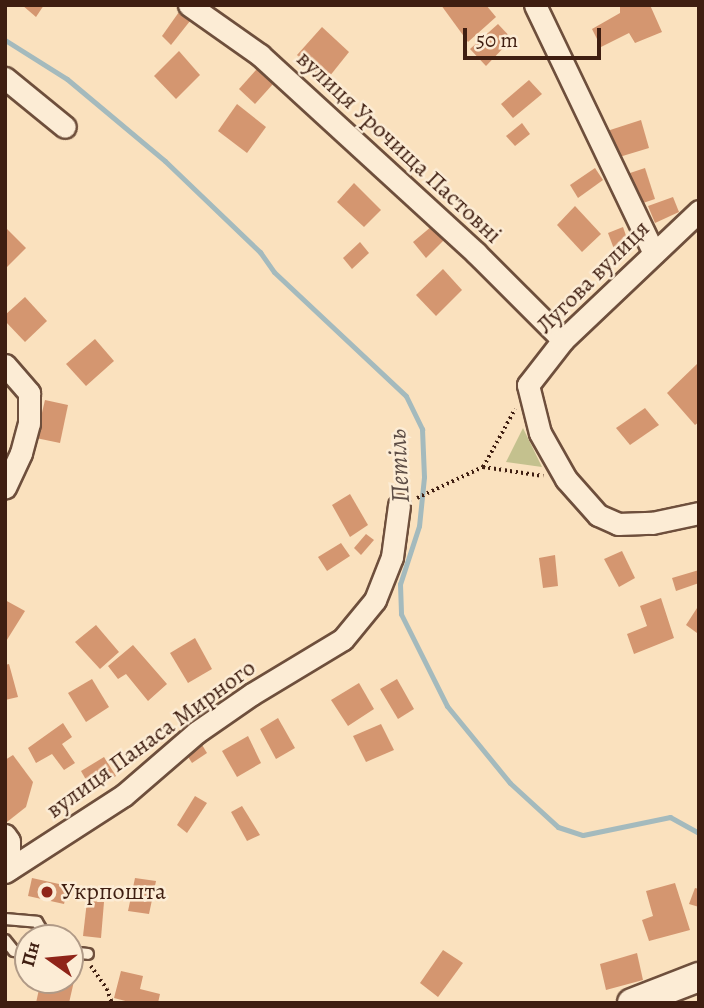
<!DOCTYPE html>
<meta charset="utf-8">
<style>
body{margin:0}
#map{position:relative;width:704px;height:1008px;overflow:hidden;background:#fae1be;font-family:Alegreya,serif}
div>[style]{position:absolute}
.green>*{inset:0;background:#c4c18e}
.stream>*{height:5px;margin:-2.5px;padding:0 2.5px;transform-origin:2.5px;border-radius:2.5px;background:#a4babd}
.building>*{inset:0;background:#d49670}
.path>*{height:3.5px;margin-top:-1.75px;transform-origin:0;background:repeating-linear-gradient(90deg,#3f1e11 0 2px,transparent 0 5.5px)}
.roads{filter:drop-shadow(2px 0 #6e4f3c) drop-shadow(-2px 0 #6e4f3c) drop-shadow(0 2px #6e4f3c) drop-shadow(0 -2px #6e4f3c)}
.lane>*{height:10px;margin:-5px;padding:0 5px;transform-origin:5px;border-radius:5px;background:#fcecd5}
.street>*{height:21px;margin:-10.5px;padding:0 10.5px;transform-origin:10.5px;border-radius:10.5px;background:#fcecd5}
.secondary>*{height:28px;margin:-14px;padding:0 14px;transform-origin:14px;border-radius:14px;background:#fcecd5}
.dots>*{width:19px;height:19px;translate:-50% -50%;box-sizing:border-box;border:4px solid #fcecd5;border-radius:50%}
span{translate:-50% -50%;white-space:nowrap;text-align:center;line-height:1.15;-webkit-text-stroke:5px #fcecd5;paint-order:stroke}
.street-label{font-size:24px;color:#3f1e11}
.poi-label{font-size:24px;color:#3f1e11}
.left{translate:0 -50%;text-align:left}
.water-label{font-size:26px;color:#5d4d45;font-style:italic}
.frame{position:absolute;inset:0;border:7px solid #3f1e11;pointer-events:none}
.north{position:absolute;left:14px;top:924px;width:70px;height:70px;box-sizing:border-box;background:#fcecd5;border:2px solid #b09a87;border-radius:50%;rotate:285deg;font-size:19px;font-weight:700;line-height:28px;text-align:center;color:#3f1e11}
.north::after{content:'';display:block;margin:auto;width:24px;height:32px;background:#8f2418;clip-path:polygon(50% 0,100% 100%,50% 72%,0 100%)}
.scale{position:absolute;left:463px;top:28px;width:138px;height:32px;box-sizing:border-box;border:4px solid #3f1e11;border-top:0;padding-left:9px;font-size:21px;line-height:24px;white-space:nowrap;color:#3f1e11;-webkit-text-stroke:5px #fcecd5;paint-order:stroke}
</style>
<div id="map">
<div class="green">
<i style="clip-path:polygon(523px 428px,542px 467px,506px 462px)"></i>
</div>
<div class="stream">
<i style="left:5px;top:40px;width:73px;rotate:32.2deg"></i>
<i style="left:67px;top:79px;width:128px;rotate:39.9deg"></i>
<i style="left:165px;top:161px;width:132px;rotate:43.8deg"></i>
<i style="left:260px;top:252px;width:24px;rotate:55deg"></i>
<i style="left:274px;top:272px;width:181px;rotate:43.2deg"></i>
<i style="left:406px;top:396px;width:37px;rotate:64deg"></i>
<i style="left:422px;top:429px;width:48px;rotate:87.6deg"></i>
<i style="left:424px;top:477px;width:49px;rotate:95.8deg"></i>
<i style="left:419px;top:526px;width:61px;rotate:108.1deg"></i>
<i style="left:400px;top:584px;width:30px;rotate:88deg"></i>
<i style="left:401px;top:614px;width:103px;rotate:63.4deg"></i>
<i style="left:447px;top:706px;width:99px;rotate:50.7deg"></i>
<i style="left:510px;top:783px;width:65px;rotate:42.5deg"></i>
<i style="left:558px;top:827px;width:26px;rotate:18deg"></i>
<i style="left:583px;top:835px;width:89px;rotate:-11.7deg"></i>
<i style="left:670px;top:817px;width:33px;rotate:29deg"></i>
</div>
<div class="building">
<i style="clip-path:polygon(22px 5px,44px 5px,36px 17px)"></i>
<i style="clip-path:polygon(441px 5px,486px 5px,496px 17px,468px 42px)"></i>
<i style="clip-path:polygon(620px 5px,650px 5px,662px 32px,635px 43px,629px 33px,601px 47px,592px 29px,620px 13px)"></i>
<i style="clip-path:polygon(179px 12px,190px 21px,171px 45px,162px 36px)"></i>
<i style="clip-path:polygon(498px 24px,512px 39px,486px 66px,470px 49px)"></i>
<i style="clip-path:polygon(322px 27px,349px 52px,325px 82px,297px 55px)"></i>
<i style="clip-path:polygon(179px 51px,200px 75px,176px 99px,154px 76px)"></i>
<i style="clip-path:polygon(257px 69px,273px 84px,255px 104px,239px 89px)"></i>
<i style="clip-path:polygon(529px 80px,542px 94px,513px 118px,501px 104px)"></i>
<i style="clip-path:polygon(237px 104px,266px 127px,247px 153px,218px 131px)"></i>
<i style="clip-path:polygon(641px 120px,649px 148px,616px 158px,607px 131px)"></i>
<i style="clip-path:polygon(522px 123px,530px 134px,515px 146px,506px 136px)"></i>
<i style="clip-path:polygon(595px 168px,603px 180px,578px 198px,570px 185px)"></i>
<i style="clip-path:polygon(645px 168px,655px 199px,634px 206px,624px 175px)"></i>
<i style="clip-path:polygon(354px 183px,381px 210px,364px 227px,337px 202px)"></i>
<i style="clip-path:polygon(673px 197px,679px 212px,655px 223px,648px 206px)"></i>
<i style="clip-path:polygon(575px 206px,601px 234px,582px 252px,557px 225px)"></i>
<i style="clip-path:polygon(432px 226px,444px 240px,426px 258px,413px 242px)"></i>
<i style="clip-path:polygon(5px 227px,26px 248px,5px 269px)"></i>
<i style="clip-path:polygon(623px 227px,631px 250px,617px 257px,608px 233px)"></i>
<i style="clip-path:polygon(360px 242px,369px 253px,352px 269px,343px 258px)"></i>
<i style="clip-path:polygon(443px 269px,462px 290px,436px 316px,416px 295px)"></i>
<i style="clip-path:polygon(25px 297px,47px 321px,25px 342px,5px 321px,5px 315px)"></i>
<i style="clip-path:polygon(95px 339px,114px 361px,86px 386px,66px 364px)"></i>
<i style="clip-path:polygon(697px 364px,699px 422px,695px 425px,667px 393px)"></i>
<i style="clip-path:polygon(45px 400px,68px 405px,60px 443px,36px 438px)"></i>
<i style="clip-path:polygon(645px 408px,659px 425px,630px 445px,616px 428px)"></i>
<i style="clip-path:polygon(350px 494px,368px 525px,350px 537px,332px 505px)"></i>
<i style="clip-path:polygon(366px 534px,374px 540px,361px 555px,354px 548px)"></i>
<i style="clip-path:polygon(341px 543px,350px 556px,327px 571px,318px 557px)"></i>
<i style="clip-path:polygon(622px 551px,635px 578px,619px 587px,604px 559px)"></i>
<i style="clip-path:polygon(555px 555px,558px 586px,543px 588px,539px 558px)"></i>
<i style="clip-path:polygon(699px 570px,699px 583px,676px 591px,672px 578px)"></i>
<i style="clip-path:polygon(661px 598px,674px 638px,634px 654px,627px 634px,647px 626px,640px 606px)"></i>
<i style="clip-path:polygon(5px 600px,25px 611px,5px 643px)"></i>
<i style="clip-path:polygon(699px 605px,699px 630px,697px 633px,686px 625px)"></i>
<i style="clip-path:polygon(96px 625px,119px 652px,100px 669px,75px 642px)"></i>
<i style="clip-path:polygon(195px 638px,212px 669px,188px 683px,170px 653px)"></i>
<i style="clip-path:polygon(133px 645px,167px 684px,148px 701px,126px 674px,118px 679px,108px 666px)"></i>
<i style="clip-path:polygon(9px 664px,18px 697px,5px 700px,5px 665px)"></i>
<i style="clip-path:polygon(92px 679px,109px 707px,86px 722px,68px 693px)"></i>
<i style="clip-path:polygon(397px 679px,414px 709px,398px 719px,380px 689px)"></i>
<i style="clip-path:polygon(359px 683px,374px 709px,348px 726px,331px 700px)"></i>
<i style="clip-path:polygon(278px 718px,295px 748px,276px 759px,260px 729px)"></i>
<i style="clip-path:polygon(63px 723px,72px 737px,62px 744px,75px 763px,64px 770px,52px 754px,36px 763px,28px 748px)"></i>
<i style="clip-path:polygon(381px 724px,394px 750px,366px 762px,353px 736px)"></i>
<i style="clip-path:polygon(248px 736px,261px 763px,237px 777px,222px 751px)"></i>
<i style="clip-path:polygon(199px 740px,207px 753px,192px 763px,183px 749px)"></i>
<i style="clip-path:polygon(13px 755px,33px 782px,26px 807px,7px 822px,5px 760px)"></i>
<i style="clip-path:polygon(104px 757px,116px 776px,93px 792px,81px 771px)"></i>
<i style="clip-path:polygon(195px 796px,207px 803px,187px 833px,177px 825px)"></i>
<i style="clip-path:polygon(242px 806px,260px 835px,247px 841px,231px 812px)"></i>
<i style="clip-path:polygon(32px 878px,68px 886px,64px 904px,28px 896px)"></i>
<i style="clip-path:polygon(135px 878px,156px 881px,149px 914px,128px 911px)"></i>
<i style="clip-path:polygon(675px 883px,690px 930px,649px 941px,642px 920px,653px 916px,646px 891px)"></i>
<i style="clip-path:polygon(695px 888px,699px 889px,699px 907px,689px 904px)"></i>
<i style="clip-path:polygon(87px 901px,104px 902px,101px 938px,83px 936px)"></i>
<i style="clip-path:polygon(443px 950px,463px 963px,438px 997px,420px 983px)"></i>
<i style="clip-path:polygon(637px 953px,643px 980px,606px 990px,600px 964px)"></i>
<i style="clip-path:polygon(121px 971px,143px 976px,140px 989px,160px 994px,158px 1003px,133px 1003px,114px 998px)"></i>
<i style="clip-path:polygon(41px 980px,74px 981px,69px 1003px,36px 1003px)"></i>
</div>
<div class="path">
<i style="left:483px;top:467px;width:61px;rotate:8.5deg"></i>
<i style="left:417px;top:498px;width:73px;rotate:-25.2deg"></i>
<i style="left:483px;top:467px;width:66px;rotate:-61.1deg"></i>
<i style="left:91px;top:966px;width:28px;rotate:55deg"></i>
<i style="left:107px;top:989px;width:15px;rotate:70deg"></i>
</div>
<div class="roads">
<div class="lane">
<i style="left:5px;top:919px;width:32px;rotate:5deg"></i>
<i style="left:37px;top:922px;width:12px;rotate:59deg"></i>
<i style="left:43px;top:932px;width:6px;rotate:99deg"></i>
<i style="left:5px;top:940px;width:14px;rotate:51deg"></i>
<i style="left:14px;top:951px;width:14px;rotate:8deg"></i>
<i style="left:70px;top:952px;width:18px;rotate:6deg"></i>
</div>
<div class="street">
<i style="left:189px;top:5px;width:87px;rotate:35.2deg"></i>
<i style="left:260px;top:55px;width:293px;rotate:42.5deg"></i>
<i style="left:476px;top:253px;width:123px;rotate:45deg"></i>
<i style="left:535px;top:5px;width:275px;rotate:64.4deg"></i>
<i style="left:5px;top:78px;width:77px;rotate:39.2deg"></i>
<i style="left:699px;top:211px;width:187px;rotate:136.5deg"></i>
<i style="left:563px;top:340px;width:57px;rotate:127.9deg"></i>
<i style="left:528px;top:385px;width:49px;rotate:76deg"></i>
<i style="left:540px;top:433px;width:53px;rotate:60.5deg"></i>
<i style="left:566px;top:479px;width:48px;rotate:48.4deg"></i>
<i style="left:598px;top:515px;width:22px;rotate:24deg"></i>
<i style="left:618px;top:524px;width:34px;rotate:-2deg"></i>
<i style="left:652px;top:523px;width:48px;rotate:-12deg"></i>
<i style="left:5px;top:365px;width:37px;rotate:49deg"></i>
<i style="left:29px;top:393px;width:30px;rotate:90deg"></i>
<i style="left:29px;top:423px;width:31px;rotate:105deg"></i>
<i style="left:21px;top:453px;width:38px;rotate:115deg"></i>
<i style="left:5px;top:835px;width:7px;rotate:56deg"></i>
<i style="left:9px;top:841px;width:28px;rotate:90deg"></i>
<i style="left:5px;top:872px;width:142px;rotate:-32.9deg"></i>
<i style="left:124px;top:795px;width:96px;rotate:-40.8deg"></i>
<i style="left:197px;top:732px;width:67px;rotate:-34.6deg"></i>
<i style="left:252px;top:694px;width:106px;rotate:-31.1deg"></i>
<i style="left:343px;top:639px;width:50px;rotate:-50.6deg"></i>
<i style="left:375px;top:600px;width:46px;rotate:-68.4deg"></i>
<i style="left:392px;top:557px;width:52px;rotate:-82.3deg"></i>
</div>
<div class="secondary">
<i style="left:632px;top:1003px;width:72px;rotate:-21.2deg"></i>
</div>
</div>
<div class="dots">
<i style="left:47px;top:892px;background:#8f2418"></i>
</div>
<div class="street-label">
<span style="left:399px;top:147px;rotate:43deg">вулиця Урочища Пастовні</span>
<span style="left:593px;top:277px;rotate:-45deg">Лугова вулиця</span>
<span style="left:151px;top:739px;rotate:-36deg">вулиця Панаса Мирного</span>
</div>
<div class="poi-label">
<span class="left" style="left:61px;top:892px">Укрпошта</span>
</div>
<div class="water-label">
<span style="left:399px;top:466px;rotate:-93deg">Петіль</span>
</div>
<div class="frame"></div>
<div class="north">Пн</div>
<div class="scale">50 m</div>
</div>
